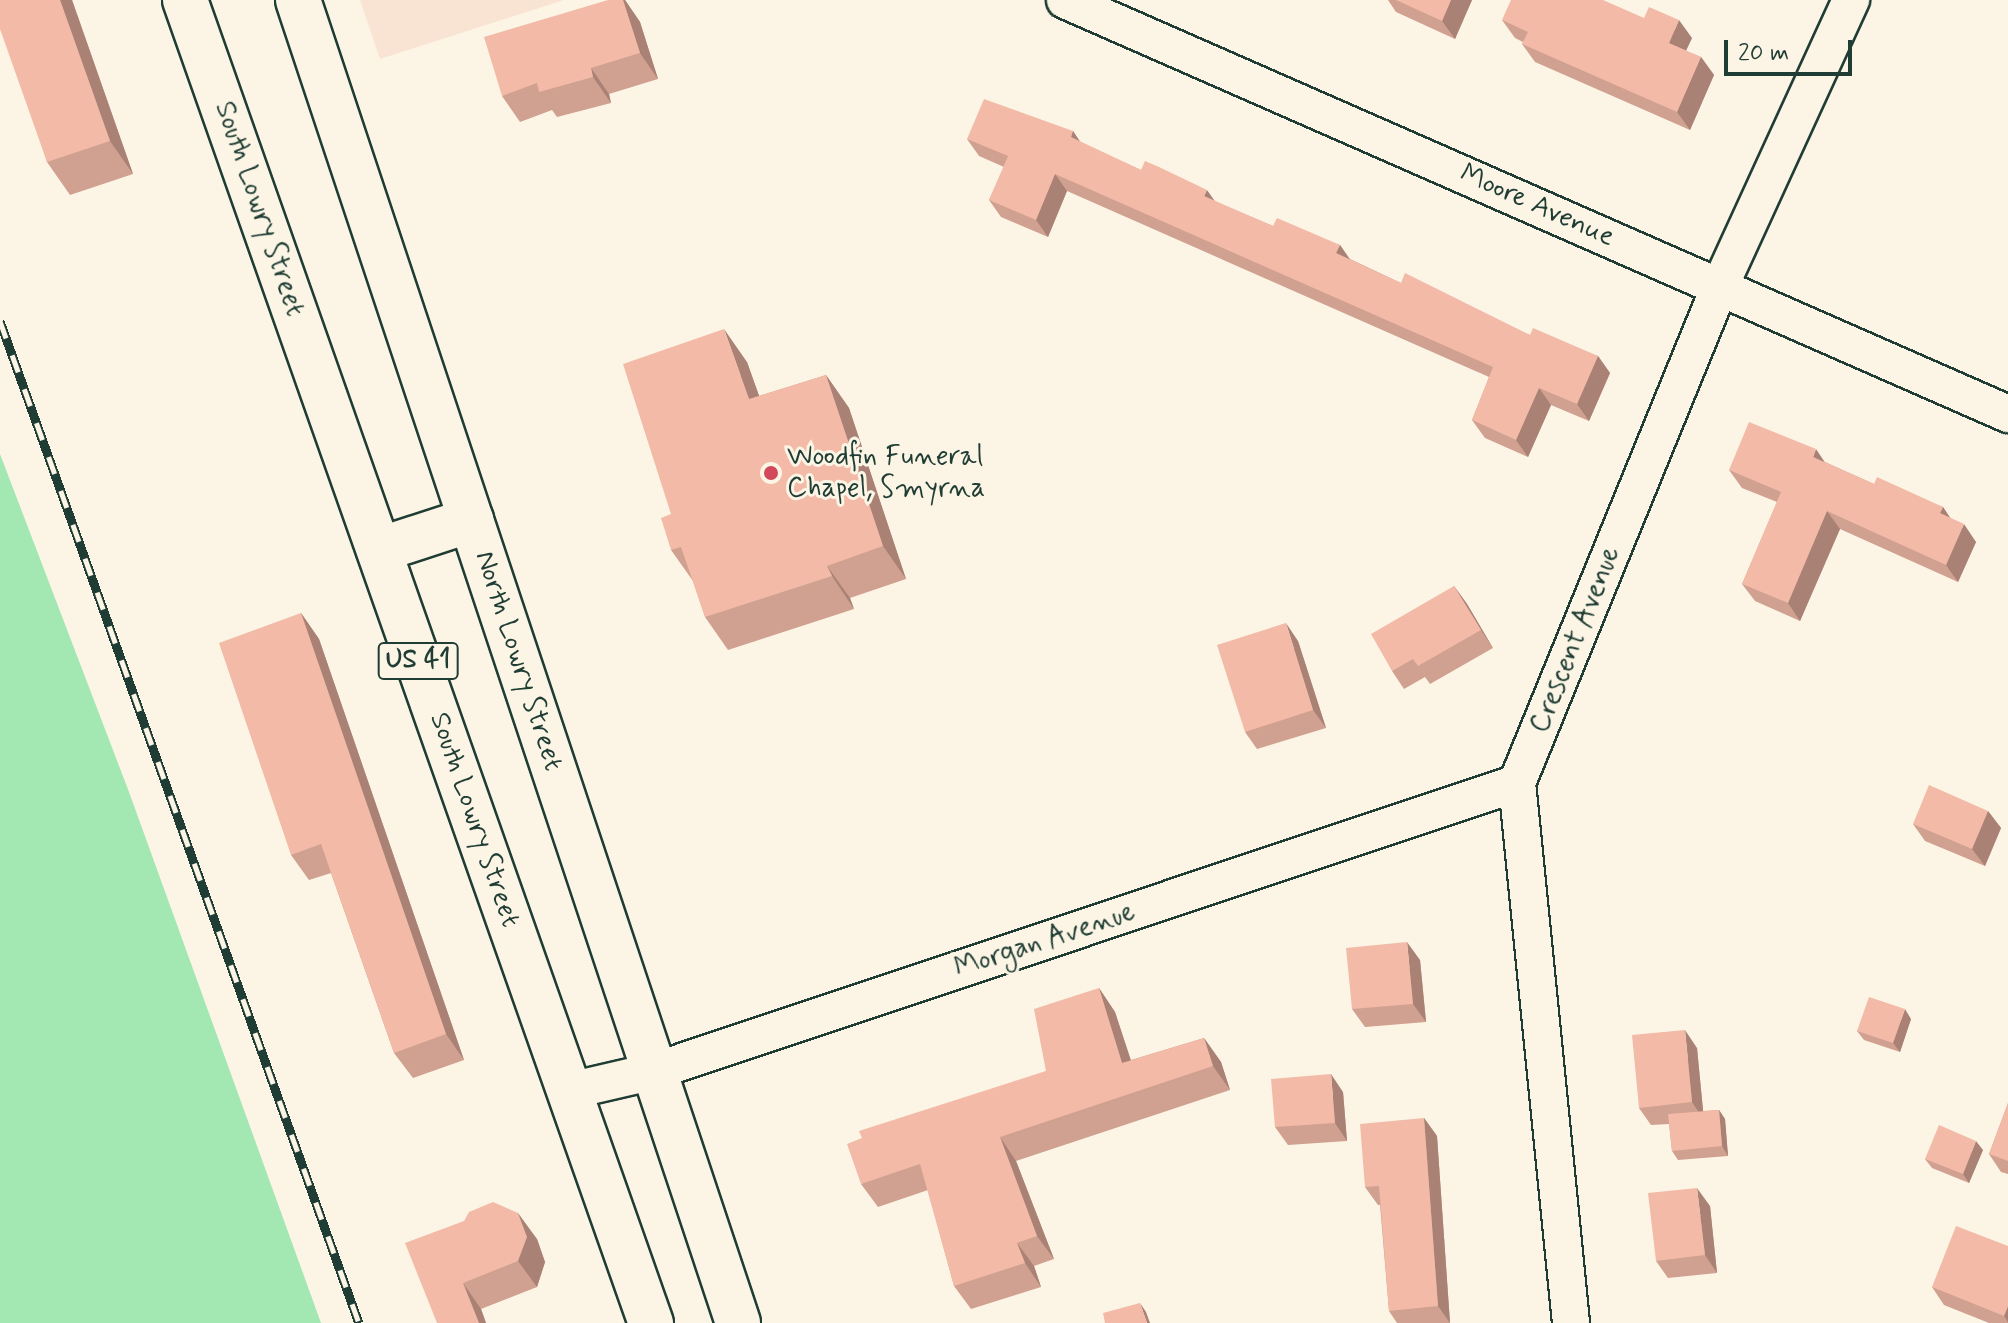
<!DOCTYPE html>
<style>
body{margin:0}
#map{position:relative;width:2008px;height:1323px;overflow:hidden;background:#fcf5e5;font-family:Mynerve,sans-serif}
div>[style]{position:absolute}
.built>*{inset:0;background:#f9e3d2}
.green>*{inset:0;background:#a3e7b2}
.roads{filter:drop-shadow(2px 0 #1f3d34) drop-shadow(-2px 0 #1f3d34) drop-shadow(0 2px #1f3d34) drop-shadow(0 -2px #1f3d34)}
.minor>*{height:36px;margin:-18px;padding:0 18px;transform-origin:18px;border-radius:18px;background:#fcf5e5}
.primary>*{height:44px;margin:-22px;padding:0 22px;transform-origin:22px;border-radius:22px;background:#fcf5e5}
.rail>*{height:9px;margin-top:-4.5px;transform-origin:0;background:repeating-linear-gradient(90deg,#fcf5e5 0 18px,#1f3d34 0 36px);box-sizing:border-box;border-block:2px solid #1f3d34}
.wall>*{inset:0;background:#d0a090}
.shaded-wall>*{inset:0;background:#a98275}
.building>*{inset:0;background:#f2baa7}
.dots>*{width:22px;height:22px;translate:-50% -50%;box-sizing:border-box;border:4px solid #fcf5e5;border-radius:50%}
span{translate:-50% -50%;white-space:nowrap;text-align:center;line-height:1.15;-webkit-text-stroke:6px #fcf5e5;paint-order:stroke}
.shield-label span{padding:2px 6px;background:#fcf5e5;border:2px solid;border-radius:6px;-webkit-text-stroke-width:0}
.shield-label{font-size:26px;color:#1f3d34;font-weight:700}
.street-label{font-size:28px;color:#1f3d34}
.poi-label{font-size:28px;color:#1f3d34}
.left{translate:0 -50%;text-align:left}
.scale{position:absolute;left:1724px;top:40px;width:128px;height:36px;box-sizing:border-box;border:4px solid #1f3d34;border-top:0;padding-left:10px;font-size:24px;line-height:28px;white-space:nowrap;color:#1f3d34;-webkit-text-stroke:6px #fcf5e5;paint-order:stroke}
</style>
<div id="map">
<div class="built">
<i style="clip-path:polygon(360px 0,564px 0,380px 59px)"></i>
</div>
<div class="green">
<i style="clip-path:polygon(0 454px,129px 792px,321px 1323px,0 1323px)"></i>
</div>
<div class="roads">
<div class="minor">
<i style="left:1065px;top:0;width:1030px;rotate:23.7deg"></i>
<i style="left:569px;top:1091px;width:88px;rotate:-13.1deg"></i>
<i style="left:655px;top:1071px;width:909px;rotate:-18.47deg"></i>
<i style="left:1571px;top:1323px;width:543px;rotate:-95.71deg"></i>
<i style="left:1517px;top:783px;width:537px;rotate:-67.78deg"></i>
<i style="left:1720px;top:286px;width:315px;rotate:-65.4deg"></i>
</div>
<div class="primary">
<i style="left:185px;top:0;width:1403px;rotate:70.6deg"></i>
<i style="left:298px;top:0;width:1394px;rotate:71.6deg"></i>
<i style="left:379px;top:550px;width:97px;rotate:-18.1deg"></i>
</div>
</div>
<div class="rail">
<i style="left:0;top:321px;width:1064px;rotate:70.29deg"></i>
</div>
<div class="wall">
<i style="clip-path:polygon(0 0,72px 0,133px 174px,70px 195px,47px 162px)"></i>
<i style="clip-path:polygon(623px 0,625px 0,640px 22px,658px 79px,609px 94px,611px 103px,557px 117px,552px 110px,520px 122px,502px 96px)"></i>
<i style="clip-path:polygon(1388px 0,1472px 0,1455px 39px,1396px 12px)"></i>
<i style="clip-path:polygon(1644px 18px,1692px 38px,1686px 51px,1701px 57px,1714px 75px,1690px 130px,1535px 62px,1522px 44px,1523px 42px,1515px 38px,1502px 20px)"></i>
<i style="clip-path:polygon(1073px 131px,1080px 142px,1141px 170px,1273px 226px,1340px 245px,1350px 259px,1401px 283px,1530px 335px,1598px 356px,1610px 373px,1589px 421px,1551px 405px,1528px 457px,1485px 438px,1472px 420px,1489px 377px,1067px 191px,1048px 237px,1001px 217px,989px 200px,1004px 167px,979px 156px,967px 139px)"></i>
<i style="clip-path:polygon(747px 362px,759px 396px,826px 375px,849px 408px,906px 579px,850px 598px,854px 609px,728px 650px,705px 617px,693px 581px,671px 550px,671px 514px)"></i>
<i style="clip-path:polygon(1825px 462px,1874px 484px,1943px 507px,1950px 518px,1976px 542px,1958px 582px,1840px 529px,1800px 621px,1755px 601px,1742px 584px,1777px 502px,1742px 488px,1729px 470px)"></i>
<i style="clip-path:polygon(1454px 586px,1467px 604px,1493px 648px,1430px 684px,1425px 677px,1404px 689px,1392px 671px)"></i>
<i style="clip-path:polygon(301px 613px,319px 639px,464px 1060px,413px 1078px,394px 1053px,331px 873px,309px 880px,291px 855px)"></i>
<i style="clip-path:polygon(1298px 641px,1326px 728px,1257px 749px,1245px 732px)"></i>
<i style="clip-path:polygon(1988px 811px,2001px 828px,1985px 866px,1925px 841px,1913px 824px)"></i>
<i style="clip-path:polygon(1420px 960px,1426px 1022px,1365px 1027px,1352px 1009px)"></i>
<i style="clip-path:polygon(1099px 988px,1115px 1012px,1131px 1060px,1204px 1038px,1221px 1062px,1230px 1090px,1016px 1161px,1054px 1259px,1034px 1266px,1041px 1287px,971px 1309px,954px 1286px,928px 1190px,878px 1207px,861px 1184px,1046px 1071px)"></i>
<i style="clip-path:polygon(1911px 1019px,1900px 1052px,1864px 1040px,1857px 1031px)"></i>
<i style="clip-path:polygon(1697px 1048px,1703px 1111px,1719px 1110px,1725px 1119px,1728px 1156px,1678px 1160px,1672px 1151px,1669px 1124px,1651px 1125px,1639px 1108px)"></i>
<i style="clip-path:polygon(1343px 1092px,1347px 1141px,1288px 1145px,1275px 1127px)"></i>
<i style="clip-path:polygon(2008px 1103px,2008px 1174px,2001px 1172px,1989px 1154px)"></i>
<i style="clip-path:polygon(1424px 1118px,1437px 1136px,1450px 1323px,1397px 1323px,1389px 1311px,1380px 1205px,1378px 1205px,1365px 1187px)"></i>
<i style="clip-path:polygon(1983px 1150px,1969px 1183px,1932px 1168px,1925px 1159px)"></i>
<i style="clip-path:polygon(1710px 1206px,1717px 1273px,1668px 1278px,1656px 1261px)"></i>
<i style="clip-path:polygon(464px 1221px,537px 1239px,545px 1262px,537px 1287px,481px 1309px,486px 1323px,437px 1323px)"></i>
<i style="clip-path:polygon(2008px 1246px,2008px 1323px,1989px 1323px,1944px 1305px,1932px 1287px)"></i>
</div>
<div class="shaded-wall">
<i style="clip-path:polygon(60px 0,72px 0,133px 174px,110px 141px)"></i>
<i style="clip-path:polygon(623px 0,625px 0,640px 22px,658px 79px,640px 53px)"></i>
<i style="clip-path:polygon(1451px 0,1472px 0,1455px 39px,1442px 21px)"></i>
<i style="clip-path:polygon(1679px 20px,1692px 38px,1681px 61px,1669px 43px)"></i>
<i style="clip-path:polygon(1701px 57px,1714px 75px,1690px 130px,1677px 112px)"></i>
<i style="clip-path:polygon(591px 68px,609px 94px,611px 103px,593px 77px)"></i>
<i style="clip-path:polygon(1073px 131px,1085px 149px,1071px 137px)"></i>
<i style="clip-path:polygon(1055px 174px,1067px 191px,1048px 237px,1036px 220px)"></i>
<i style="clip-path:polygon(1207px 190px,1219px 207px,1204px 196px)"></i>
<i style="clip-path:polygon(1340px 245px,1352px 263px,1336px 253px)"></i>
<i style="clip-path:polygon(724px 329px,747px 362px,772px 432px,749px 399px)"></i>
<i style="clip-path:polygon(1598px 356px,1610px 373px,1589px 421px,1577px 404px)"></i>
<i style="clip-path:polygon(826px 375px,849px 408px,906px 579px,883px 546px)"></i>
<i style="clip-path:polygon(1539px 388px,1551px 405px,1528px 457px,1516px 440px)"></i>
<i style="clip-path:polygon(1816px 449px,1828px 467px,1813px 457px)"></i>
<i style="clip-path:polygon(1943px 507px,1955px 525px,1940px 513px)"></i>
<i style="clip-path:polygon(1827px 511px,1840px 529px,1800px 621px,1788px 603px)"></i>
<i style="clip-path:polygon(1964px 524px,1976px 542px,1958px 582px,1946px 565px)"></i>
<i style="clip-path:polygon(827px 566px,850px 598px,854px 609px,832px 576px)"></i>
<i style="clip-path:polygon(1454px 586px,1467px 604px,1493px 648px,1481px 630px)"></i>
<i style="clip-path:polygon(301px 613px,319px 639px,464px 1060px,446px 1034px)"></i>
<i style="clip-path:polygon(1286px 623px,1298px 641px,1326px 728px,1313px 710px)"></i>
<i style="clip-path:polygon(1988px 811px,2001px 828px,1985px 866px,1972px 849px)"></i>
<i style="clip-path:polygon(1407px 942px,1420px 960px,1426px 1022px,1413px 1004px)"></i>
<i style="clip-path:polygon(1099px 988px,1115px 1012px,1139px 1086px,1122px 1063px)"></i>
<i style="clip-path:polygon(1905px 1009px,1911px 1019px,1900px 1052px,1893px 1043px)"></i>
<i style="clip-path:polygon(1685px 1030px,1697px 1048px,1704px 1120px,1692px 1102px)"></i>
<i style="clip-path:polygon(1204px 1038px,1221px 1062px,1230px 1090px,1213px 1066px)"></i>
<i style="clip-path:polygon(1331px 1074px,1343px 1092px,1347px 1141px,1335px 1123px)"></i>
<i style="clip-path:polygon(1719px 1110px,1725px 1119px,1728px 1156px,1722px 1146px)"></i>
<i style="clip-path:polygon(1424px 1118px,1437px 1136px,1450px 1323px,1438px 1306px)"></i>
<i style="clip-path:polygon(1000px 1137px,1016px 1161px,1054px 1259px,1037px 1236px)"></i>
<i style="clip-path:polygon(1976px 1141px,1983px 1150px,1969px 1183px,1963px 1174px)"></i>
<i style="clip-path:polygon(1697px 1188px,1710px 1206px,1717px 1273px,1705px 1255px)"></i>
<i style="clip-path:polygon(518px 1213px,537px 1239px,545px 1262px,537px 1287px,518px 1261px)"></i>
<i style="clip-path:polygon(1017px 1243px,1034px 1266px,1041px 1287px,1025px 1263px)"></i>
<i style="clip-path:polygon(463px 1283px,481px 1309px,486px 1323px,479px 1323px)"></i>
<i style="clip-path:polygon(1140px 1303px,1146px 1312px,1150px 1323px,1147px 1323px)"></i>
<i style="clip-path:polygon(2008px 1306px,2008px 1322px,2004px 1316px)"></i>
</div>
<div class="building">
<i style="clip-path:polygon(0 0,60px 0,110px 141px,47px 162px,0 29px)"></i>
<i style="clip-path:polygon(608px 0,623px 0,640px 53px,591px 68px,593px 77px,539px 92px,537px 83px,502px 96px,484px 37px)"></i>
<i style="clip-path:polygon(1396px 0,1451px 0,1442px 21px)"></i>
<i style="clip-path:polygon(1511px 0,1603px 0,1644px 18px,1649px 7px,1679px 20px,1669px 43px,1701px 57px,1677px 112px,1522px 44px,1528px 32px,1502px 20px)"></i>
<i style="clip-path:polygon(984px 99px,1073px 131px,1071px 137px,1141px 170px,1145px 161px,1159px 167px,1207px 190px,1204px 196px,1273px 226px,1277px 218px,1340px 245px,1336px 253px,1401px 283px,1405px 273px,1530px 335px,1533px 328px,1598px 356px,1577px 404px,1539px 388px,1516px 440px,1472px 420px,1493px 367px,1055px 174px,1036px 220px,989px 200px,1008px 156px,967px 139px)"></i>
<i style="clip-path:polygon(724px 329px,749px 399px,826px 375px,883px 546px,827px 566px,832px 576px,705px 617px,681px 547px,671px 550px,661px 518px,671px 514px,623px 364px)"></i>
<i style="clip-path:polygon(1749px 422px,1816px 449px,1813px 457px,1874px 484px,1877px 477px,1943px 507px,1940px 513px,1964px 524px,1946px 565px,1827px 511px,1788px 603px,1742px 584px,1781px 492px,1729px 470px)"></i>
<i style="clip-path:polygon(1454px 586px,1481px 630px,1418px 666px,1413px 659px,1392px 671px,1371px 634px)"></i>
<i style="clip-path:polygon(301px 613px,446px 1034px,394px 1053px,321px 844px,291px 855px,219px 643px)"></i>
<i style="clip-path:polygon(1286px 623px,1313px 710px,1245px 732px,1217px 645px)"></i>
<i style="clip-path:polygon(1929px 785px,1988px 811px,1972px 849px,1913px 824px)"></i>
<i style="clip-path:polygon(1407px 942px,1413px 1004px,1352px 1009px,1346px 948px)"></i>
<i style="clip-path:polygon(1099px 988px,1122px 1063px,1204px 1038px,1213px 1066px,1000px 1137px,1037px 1236px,1017px 1243px,1025px 1263px,954px 1286px,920px 1164px,861px 1184px,847px 1144px,862px 1138px,859px 1131px,1046px 1071px,1034px 1009px)"></i>
<i style="clip-path:polygon(1869px 997px,1905px 1009px,1893px 1043px,1857px 1031px)"></i>
<i style="clip-path:polygon(1685px 1030px,1692px 1102px,1639px 1108px,1632px 1035px)"></i>
<i style="clip-path:polygon(1331px 1074px,1335px 1123px,1275px 1127px,1271px 1079px)"></i>
<i style="clip-path:polygon(2008px 1103px,2008px 1161px,1989px 1154px)"></i>
<i style="clip-path:polygon(1719px 1110px,1722px 1146px,1672px 1151px,1668px 1114px)"></i>
<i style="clip-path:polygon(1424px 1118px,1438px 1306px,1389px 1311px,1379px 1186px,1365px 1187px,1360px 1124px)"></i>
<i style="clip-path:polygon(1939px 1125px,1976px 1141px,1963px 1174px,1925px 1159px)"></i>
<i style="clip-path:polygon(1697px 1188px,1705px 1255px,1656px 1261px,1648px 1193px)"></i>
<i style="clip-path:polygon(493px 1202px,518px 1213px,527px 1237px,518px 1261px,463px 1283px,479px 1323px,437px 1323px,405px 1243px,464px 1221px,469px 1212px)"></i>
<i style="clip-path:polygon(1956px 1226px,2008px 1246px,2008px 1306px,2004px 1316px,1932px 1287px)"></i>
<i style="clip-path:polygon(1140px 1303px,1147px 1323px,1105px 1323px,1103px 1313px)"></i>
</div>
<div class="dots">
<i style="left:771px;top:473px;background:#d1495b"></i>
</div>
<div class="shield-label">
<span style="left:418px;top:661px">US 41</span>
</div>
<div class="street-label">
<span style="left:1537px;top:206px;rotate:24deg">Moore Avenue</span>
<span style="left:259px;top:209px;rotate:71deg">South Lowry Street</span>
<span style="left:1576px;top:640px;rotate:-68deg">Crescent Avenue</span>
<span style="left:518px;top:661px;rotate:72deg">North Lowry Street</span>
<span style="left:474px;top:820px;rotate:71deg">South Lowry Street</span>
<span style="left:1045px;top:941px;rotate:-18deg">Morgan Avenue</span>
</div>
<div class="poi-label">
<span class="left" style="left:787px;top:473px">Woodfin Funeral<br>Chapel, Smyrna</span>
</div>
<div class="scale">20 m</div>
</div>
